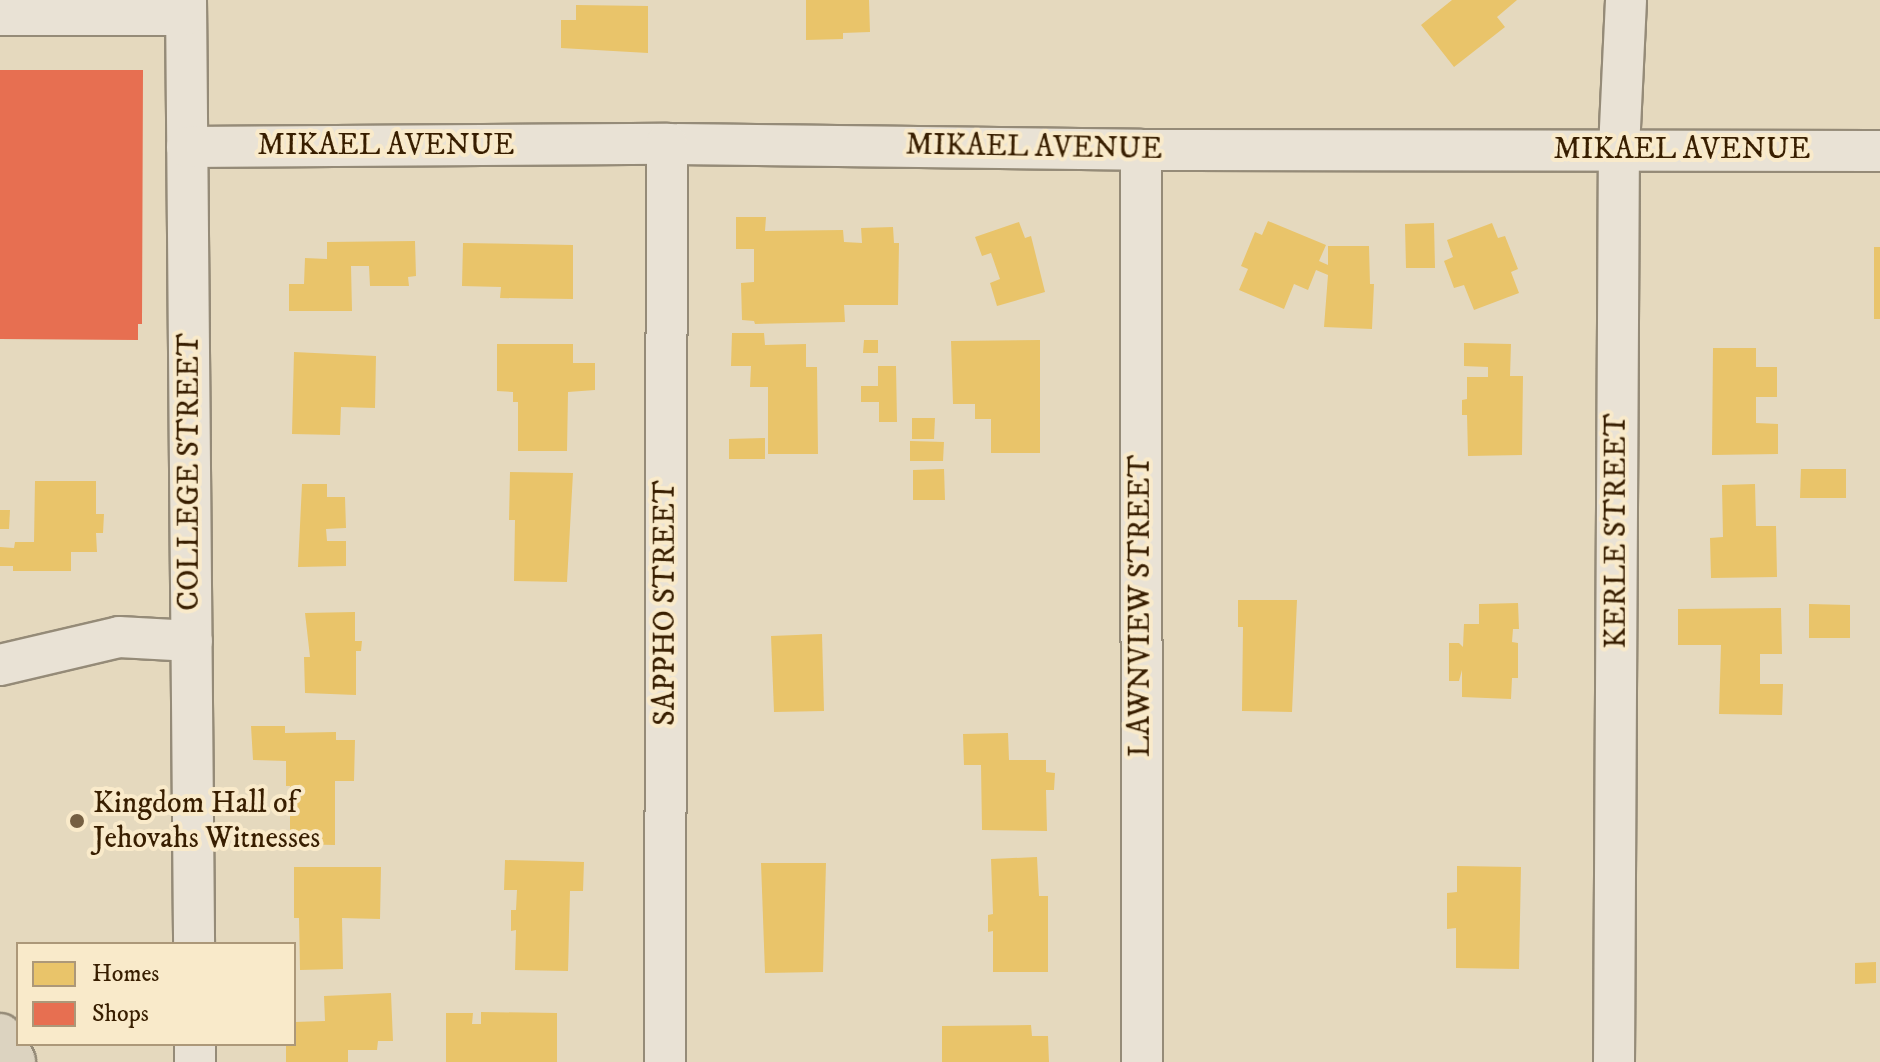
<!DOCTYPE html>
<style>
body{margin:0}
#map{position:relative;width:1880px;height:1062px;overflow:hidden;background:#e5d9be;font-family:"IM FELL DW Pica",serif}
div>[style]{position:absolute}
.homes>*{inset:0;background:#e9c46a}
.shops>*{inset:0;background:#e76f51}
.roads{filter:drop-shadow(2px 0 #958b78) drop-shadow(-2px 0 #958b78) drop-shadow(0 2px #958b78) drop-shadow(0 -2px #958b78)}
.minor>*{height:40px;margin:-20px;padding:0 20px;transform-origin:20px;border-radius:20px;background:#e9e2d5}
.major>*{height:44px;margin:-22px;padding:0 22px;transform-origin:22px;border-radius:22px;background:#dcd3c0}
.dots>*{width:22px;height:22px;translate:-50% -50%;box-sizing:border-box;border:4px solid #f9eaca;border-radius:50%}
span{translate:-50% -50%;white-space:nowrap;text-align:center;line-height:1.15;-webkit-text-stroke:8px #f9eaca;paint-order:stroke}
.street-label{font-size:30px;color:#381e00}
.poi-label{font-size:30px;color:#381e00}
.left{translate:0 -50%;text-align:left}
.legend{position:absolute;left:16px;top:942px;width:280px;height:104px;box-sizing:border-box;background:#f9eaca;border:2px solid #ac9879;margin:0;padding:10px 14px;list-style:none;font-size:24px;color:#381e00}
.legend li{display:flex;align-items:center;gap:16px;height:40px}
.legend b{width:40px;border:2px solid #ac9879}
</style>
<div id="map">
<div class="homes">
<i style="clip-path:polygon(806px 0,869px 0,870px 32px,843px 33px,843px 39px,806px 40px)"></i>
<i style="clip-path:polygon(1452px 0,1517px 0,1497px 17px,1505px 27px,1454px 67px,1421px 25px)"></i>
<i style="clip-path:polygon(576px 5px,648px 6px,648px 53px,561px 48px,561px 20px,576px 20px)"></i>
<i style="clip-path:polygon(736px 217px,766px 217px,765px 231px,843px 230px,844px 242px,862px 243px,861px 228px,893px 227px,894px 243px,899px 243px,898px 305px,844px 305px,845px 322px,755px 324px,754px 321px,742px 320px,741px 283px,754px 282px,754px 249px,736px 249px)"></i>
<i style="clip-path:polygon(1268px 221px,1326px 245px,1319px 261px,1328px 265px,1328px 246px,1369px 246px,1370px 284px,1374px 284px,1372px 329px,1324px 327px,1328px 275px,1316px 270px,1308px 290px,1294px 284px,1284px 309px,1239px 290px,1248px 269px,1241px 266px,1255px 232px,1262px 235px)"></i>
<i style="clip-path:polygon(1019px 222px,1025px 238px,1031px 236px,1045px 292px,997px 306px,990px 283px,1000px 279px,991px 253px,982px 256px,975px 237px)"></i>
<i style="clip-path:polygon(1434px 223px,1435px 268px,1406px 268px,1405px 224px)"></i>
<i style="clip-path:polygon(1492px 223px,1498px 238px,1505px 236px,1518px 269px,1511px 272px,1519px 293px,1474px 310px,1464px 285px,1454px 288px,1444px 261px,1453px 257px,1447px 240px)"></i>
<i style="clip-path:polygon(415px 241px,416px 276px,408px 277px,409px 286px,370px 286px,369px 266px,351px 266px,352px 311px,289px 311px,289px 284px,304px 284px,305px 258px,327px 259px,327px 242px)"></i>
<i style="clip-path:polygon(463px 243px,573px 245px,573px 299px,500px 298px,501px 287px,462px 286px)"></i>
<i style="clip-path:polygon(1874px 247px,1880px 247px,1880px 319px,1874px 319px)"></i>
<i style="clip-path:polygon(732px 333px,764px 333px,765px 345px,806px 344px,806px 367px,817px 367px,818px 454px,768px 454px,768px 387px,750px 387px,751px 366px,731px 366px)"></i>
<i style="clip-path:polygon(864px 340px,878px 340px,878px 353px,863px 353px)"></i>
<i style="clip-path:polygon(1040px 340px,1040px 453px,991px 453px,991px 419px,975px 419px,975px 404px,953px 404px,951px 341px)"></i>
<i style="clip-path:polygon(1464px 343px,1511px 344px,1510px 376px,1523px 376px,1522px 455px,1468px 456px,1467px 415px,1462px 415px,1462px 400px,1467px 399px,1467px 377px,1488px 377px,1488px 367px,1464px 366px)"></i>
<i style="clip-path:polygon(497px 344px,573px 344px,573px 363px,595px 363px,595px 390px,568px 392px,567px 451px,518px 451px,518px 402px,513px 402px,513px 392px,497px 391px)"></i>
<i style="clip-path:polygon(1713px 348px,1756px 348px,1756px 367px,1777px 367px,1777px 397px,1756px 397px,1756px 423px,1778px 424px,1778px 454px,1712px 455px)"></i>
<i style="clip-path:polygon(294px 352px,376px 356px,375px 408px,341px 407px,340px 435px,292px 434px)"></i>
<i style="clip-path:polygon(878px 366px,896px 366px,897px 422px,879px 422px,879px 402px,861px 402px,861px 386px,878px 386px)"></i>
<i style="clip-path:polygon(912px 418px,935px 418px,934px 439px,912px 439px)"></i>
<i style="clip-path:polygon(765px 438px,765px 459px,729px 459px,729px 439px)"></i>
<i style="clip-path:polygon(910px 441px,944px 442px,943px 461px,910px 461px)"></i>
<i style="clip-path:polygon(944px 469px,945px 500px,913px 500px,913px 470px)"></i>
<i style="clip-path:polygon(1801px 469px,1846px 469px,1846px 498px,1800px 498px)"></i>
<i style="clip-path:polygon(510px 472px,573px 473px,567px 582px,514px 581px,515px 520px,509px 520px)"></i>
<i style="clip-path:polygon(35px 481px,96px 481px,96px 514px,104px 514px,103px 533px,96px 533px,97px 552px,71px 552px,71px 571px,13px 571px,13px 566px,0 566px,0 547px,14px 548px,15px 542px,34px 542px)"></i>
<i style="clip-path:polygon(302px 484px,327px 484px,327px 497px,345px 497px,346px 528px,326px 529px,327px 541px,346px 541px,346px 566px,298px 567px)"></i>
<i style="clip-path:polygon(1755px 484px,1756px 526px,1776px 526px,1777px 577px,1711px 578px,1710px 538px,1723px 537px,1722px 485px)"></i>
<i style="clip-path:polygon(0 510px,10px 510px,9px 529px,0 529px)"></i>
<i style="clip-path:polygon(1238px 600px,1297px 600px,1292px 712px,1242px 711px,1243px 627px,1238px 627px)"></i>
<i style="clip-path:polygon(1518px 603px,1519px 629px,1513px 629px,1512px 642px,1518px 643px,1518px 678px,1512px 678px,1511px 699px,1462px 697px,1462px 670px,1459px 681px,1449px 681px,1449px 643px,1459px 643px,1463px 647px,1464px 624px,1479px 624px,1479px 604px)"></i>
<i style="clip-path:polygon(1809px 604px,1850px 605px,1850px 638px,1809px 638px)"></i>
<i style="clip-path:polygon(1781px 608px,1782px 654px,1760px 654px,1760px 684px,1783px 684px,1782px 715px,1719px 714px,1721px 645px,1678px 645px,1678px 609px)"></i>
<i style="clip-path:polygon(355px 612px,355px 641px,362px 641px,361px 651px,356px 651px,356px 695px,305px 693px,304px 657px,310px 657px,305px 613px)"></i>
<i style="clip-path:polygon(822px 634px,824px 711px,774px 712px,771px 636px)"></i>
<i style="clip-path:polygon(251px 726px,285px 726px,285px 733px,336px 732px,336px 740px,355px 740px,354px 781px,335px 781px,335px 845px,290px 844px,290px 786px,286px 786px,286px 761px,253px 760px)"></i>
<i style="clip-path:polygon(1008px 733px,1009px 760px,1046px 760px,1046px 772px,1055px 773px,1054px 790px,1046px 790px,1047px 831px,982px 830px,981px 765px,964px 765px,963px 734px)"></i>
<i style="clip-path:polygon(1037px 857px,1039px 896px,1048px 896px,1048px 972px,993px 972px,993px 931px,988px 932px,988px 915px,993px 914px,991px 859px)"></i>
<i style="clip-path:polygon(505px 860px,584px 862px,583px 891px,570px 891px,568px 971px,515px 970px,516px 930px,511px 931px,511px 910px,516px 910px,517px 890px,504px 890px)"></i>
<i style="clip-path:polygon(761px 863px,826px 863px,823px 972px,765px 973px)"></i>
<i style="clip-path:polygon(1457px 866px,1521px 867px,1519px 969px,1456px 968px,1456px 928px,1447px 929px,1447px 893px,1457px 892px)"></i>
<i style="clip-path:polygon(294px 867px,381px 867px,380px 919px,342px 918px,343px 969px,300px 970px,299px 918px,294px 918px)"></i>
<i style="clip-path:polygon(1876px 962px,1876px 983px,1855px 984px,1855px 963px)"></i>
<i style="clip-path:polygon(391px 993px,393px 1041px,378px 1041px,377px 1050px,348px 1050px,348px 1062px,286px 1062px,286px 1044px,294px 1044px,294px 1022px,325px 1021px,324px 996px)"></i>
<i style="clip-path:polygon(481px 1012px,557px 1013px,557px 1062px,446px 1062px,446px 1013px,473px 1013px,472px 1024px,481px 1024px)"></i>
<i style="clip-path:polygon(1031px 1025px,1032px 1036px,1048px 1036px,1049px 1062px,942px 1062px,942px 1026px)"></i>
</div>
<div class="shops">
<i style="clip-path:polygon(0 70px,143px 70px,142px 324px,138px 324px,138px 340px,0 339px)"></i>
</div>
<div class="roads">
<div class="minor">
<i style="left:186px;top:0;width:944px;rotate:89.51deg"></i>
<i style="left:0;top:15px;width:186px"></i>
<i style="left:187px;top:147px;width:480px;rotate:-0.4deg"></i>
<i style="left:667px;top:144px;width:474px;rotate:0.7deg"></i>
<i style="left:1141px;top:150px;width:739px;rotate:0.08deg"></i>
<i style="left:1141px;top:150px;width:912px;rotate:89.94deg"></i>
<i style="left:0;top:665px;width:122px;rotate:-13.2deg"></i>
<i style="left:119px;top:637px;width:73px;rotate:3.1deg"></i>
<i style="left:195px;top:1044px;width:18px;rotate:90deg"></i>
<i style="left:665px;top:1062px;width:918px;rotate:-89.88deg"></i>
<i style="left:1614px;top:1062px;width:913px;rotate:-89.69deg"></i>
<i style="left:1619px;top:149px;width:149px;rotate:-87.3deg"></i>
</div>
<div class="major">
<i style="left:0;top:1036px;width:29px;rotate:63deg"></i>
</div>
</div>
<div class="dots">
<i style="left:77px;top:821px;background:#755f42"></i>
</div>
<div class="street-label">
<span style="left:386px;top:146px">MIKAEL AVENUE</span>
<span style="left:1034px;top:148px;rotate:1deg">MIKAEL AVENUE</span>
<span style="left:1682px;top:150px">MIKAEL AVENUE</span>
<span style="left:190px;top:472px;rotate:-90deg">COLLEGE STREET</span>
<span style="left:1617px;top:531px;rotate:-90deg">KERLE STREET</span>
<span style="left:666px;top:603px;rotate:-90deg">SAPPHO STREET</span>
<span style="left:1141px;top:606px;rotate:-90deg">LAWNVIEW STREET</span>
</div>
<div class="poi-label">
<span class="left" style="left:93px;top:821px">Kingdom Hall of<br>Jehovahs Witnesses</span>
</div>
<ul class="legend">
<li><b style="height:22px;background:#e9c46a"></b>Homes</li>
<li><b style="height:22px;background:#e76f51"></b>Shops</li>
</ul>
</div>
